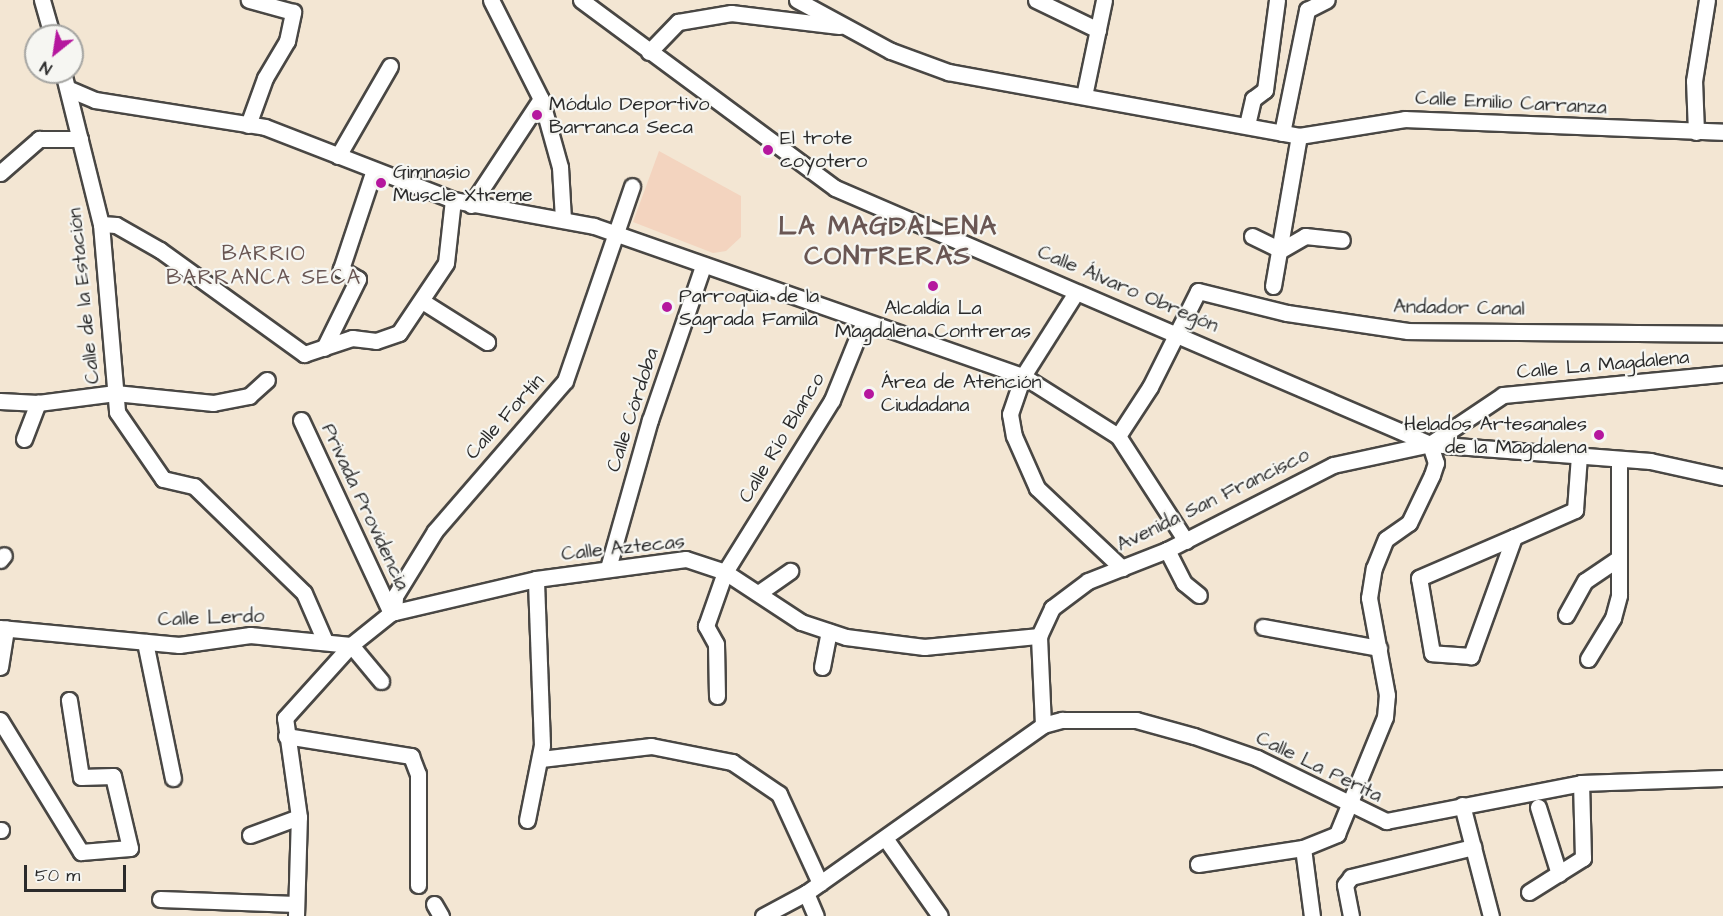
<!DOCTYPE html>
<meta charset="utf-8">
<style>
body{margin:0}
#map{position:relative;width:1723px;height:916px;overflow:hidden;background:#f3e6d3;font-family:"Architects Daughter",sans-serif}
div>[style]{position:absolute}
.built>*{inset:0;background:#f3d4bf}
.roads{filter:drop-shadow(2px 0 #494744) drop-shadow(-2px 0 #494744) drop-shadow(0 2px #494744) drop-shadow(0 -2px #494744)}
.minor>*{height:15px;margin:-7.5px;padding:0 7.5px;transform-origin:7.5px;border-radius:7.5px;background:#fff}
.dots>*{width:16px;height:16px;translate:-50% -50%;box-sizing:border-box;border:3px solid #f6f6f2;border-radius:50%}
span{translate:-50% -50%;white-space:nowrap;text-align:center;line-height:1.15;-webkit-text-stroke:4.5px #f6f6f2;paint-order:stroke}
.street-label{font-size:20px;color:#2b2b2b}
.poi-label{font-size:20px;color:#2b2b2b}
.left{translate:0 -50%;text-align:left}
.right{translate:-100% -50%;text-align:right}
.neighbourhood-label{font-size:21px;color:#695653;letter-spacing:1.5px}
.district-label{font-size:26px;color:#695653;font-weight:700;letter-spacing:1.5px}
.north{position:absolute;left:24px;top:24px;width:60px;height:60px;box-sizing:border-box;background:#f6f6f2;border:2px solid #a5a5a2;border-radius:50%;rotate:210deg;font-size:16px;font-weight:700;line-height:24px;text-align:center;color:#2b2b2b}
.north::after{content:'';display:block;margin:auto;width:21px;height:27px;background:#b5179e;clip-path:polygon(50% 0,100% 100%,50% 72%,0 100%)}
.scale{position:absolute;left:24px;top:865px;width:102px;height:27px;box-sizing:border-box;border:3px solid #2b2b2b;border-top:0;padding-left:8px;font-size:18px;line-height:21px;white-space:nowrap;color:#2b2b2b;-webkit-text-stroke:4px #f6f6f2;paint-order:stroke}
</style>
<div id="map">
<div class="built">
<i style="clip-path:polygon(659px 151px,741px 196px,741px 237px,726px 251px,713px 253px,633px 222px)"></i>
</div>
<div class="roads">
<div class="minor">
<i style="left:42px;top:0;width:37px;rotate:74deg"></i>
<i style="left:491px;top:0;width:111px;rotate:63.2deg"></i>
<i style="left:541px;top:99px;width:71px;rotate:74.4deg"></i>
<i style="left:560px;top:167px;width:52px;rotate:86.7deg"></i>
<i style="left:581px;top:0;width:316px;rotate:36.5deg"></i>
<i style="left:835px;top:188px;width:648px;rotate:23.28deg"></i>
<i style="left:1430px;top:444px;width:221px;rotate:4.4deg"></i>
<i style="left:1650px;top:461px;width:75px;rotate:12.4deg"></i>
<i style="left:797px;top:0;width:107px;rotate:28.5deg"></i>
<i style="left:891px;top:51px;width:61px;rotate:20.2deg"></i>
<i style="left:948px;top:72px;width:357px;rotate:10.3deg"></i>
<i style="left:1299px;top:136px;width:107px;rotate:-9.1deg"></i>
<i style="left:1405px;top:119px;width:318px;rotate:2.3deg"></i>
<i style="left:1036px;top:0;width:69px;rotate:25.8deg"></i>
<i style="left:649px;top:52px;width:42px;rotate:-46deg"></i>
<i style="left:678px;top:22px;width:54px;rotate:-9.6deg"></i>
<i style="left:731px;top:13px;width:109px;rotate:6.9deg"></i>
<i style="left:63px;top:72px;width:157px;rotate:76deg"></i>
<i style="left:101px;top:224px;width:189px;rotate:85.1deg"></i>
<i style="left:117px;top:412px;width:81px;rotate:55.5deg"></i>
<i style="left:163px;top:479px;width:32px;rotate:13deg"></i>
<i style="left:194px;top:486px;width:153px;rotate:44.2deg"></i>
<i style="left:304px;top:593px;width:50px;rotate:66.5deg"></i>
<i style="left:69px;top:89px;width:28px;rotate:23deg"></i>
<i style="left:95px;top:100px;width:172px;rotate:9deg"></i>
<i style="left:265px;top:127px;width:202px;rotate:21.2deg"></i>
<i style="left:453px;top:200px;width:143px;rotate:10.4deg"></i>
<i style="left:594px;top:226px;width:454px;rotate:19.3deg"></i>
<i style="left:1023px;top:376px;width:112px;rotate:32.3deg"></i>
<i style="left:1118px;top:436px;width:125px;rotate:57.1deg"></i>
<i style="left:1084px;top:96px;width:98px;rotate:-78.2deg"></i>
<i style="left:248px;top:125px;width:50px;rotate:-70.1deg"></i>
<i style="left:265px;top:78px;width:43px;rotate:-59.3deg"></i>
<i style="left:287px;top:41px;width:30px;rotate:-78deg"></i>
<i style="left:293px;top:12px;width:46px;rotate:-164.7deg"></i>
<i style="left:1247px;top:125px;width:27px;rotate:-77deg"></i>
<i style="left:1253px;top:99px;width:15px;rotate:-37deg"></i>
<i style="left:1265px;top:90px;width:91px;rotate:-82.4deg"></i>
<i style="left:1696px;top:132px;width:51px;rotate:-92.2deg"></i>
<i style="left:1694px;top:81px;width:82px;rotate:-80.9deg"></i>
<i style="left:1282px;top:133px;width:126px;rotate:-78.5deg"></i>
<i style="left:1307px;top:10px;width:22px;rotate:-27deg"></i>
<i style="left:338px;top:156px;width:104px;rotate:-60deg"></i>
<i style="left:0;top:173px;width:52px;rotate:-41.1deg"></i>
<i style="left:39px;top:139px;width:41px"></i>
<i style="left:471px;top:205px;width:127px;rotate:-56.6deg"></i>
<i style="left:101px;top:224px;width:15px;rotate:4deg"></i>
<i style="left:116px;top:225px;width:51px;rotate:29.6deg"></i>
<i style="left:160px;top:250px;width:178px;rotate:35.8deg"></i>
<i style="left:304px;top:354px;width:51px;rotate:-18.4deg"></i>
<i style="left:352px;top:338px;width:24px;rotate:7deg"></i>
<i style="left:376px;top:341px;width:24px;rotate:-19deg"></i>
<i style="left:399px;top:333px;width:84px;rotate:-56.1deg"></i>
<i style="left:446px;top:263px;width:63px;rotate:-83.7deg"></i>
<i style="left:1252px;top:236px;width:32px;rotate:26deg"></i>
<i style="left:1281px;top:250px;width:28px;rotate:-30deg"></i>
<i style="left:1305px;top:236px;width:37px;rotate:6deg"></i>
<i style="left:1273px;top:286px;width:152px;rotate:-80.2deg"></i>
<i style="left:1075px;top:294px;width:97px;rotate:122.4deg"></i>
<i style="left:1023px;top:376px;width:40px;rotate:108.9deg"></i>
<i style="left:1010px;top:414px;width:22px;rotate:80deg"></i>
<i style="left:1014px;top:436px;width:57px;rotate:66.1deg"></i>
<i style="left:1037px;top:488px;width:117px;rotate:43.3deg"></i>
<i style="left:422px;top:301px;width:77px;rotate:32.2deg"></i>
<i style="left:324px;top:348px;width:77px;rotate:-63.8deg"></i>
<i style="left:358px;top:279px;width:20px;rotate:-150deg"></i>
<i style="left:341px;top:269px;width:104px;rotate:-71.6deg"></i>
<i style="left:0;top:401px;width:38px;rotate:3deg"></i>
<i style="left:38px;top:403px;width:78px;rotate:-7.4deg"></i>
<i style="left:115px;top:393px;width:99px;rotate:5.8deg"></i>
<i style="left:213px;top:403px;width:37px;rotate:-11deg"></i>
<i style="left:249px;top:396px;width:24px;rotate:-42deg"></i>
<i style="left:301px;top:420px;width:213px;rotate:65deg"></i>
<i style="left:1118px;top:436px;width:59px;rotate:-56.9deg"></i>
<i style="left:1150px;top:387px;width:107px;rotate:-63.4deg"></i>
<i style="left:1198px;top:291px;width:92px;rotate:13.9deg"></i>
<i style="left:1287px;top:313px;width:122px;rotate:8.5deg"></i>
<i style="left:1408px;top:331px;width:315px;rotate:0.5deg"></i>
<i style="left:24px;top:439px;width:39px;rotate:-69deg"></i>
<i style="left:1514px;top:537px;width:127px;rotate:109.9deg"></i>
<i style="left:1471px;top:656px;width:39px;rotate:-176deg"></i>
<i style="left:1432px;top:653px;width:76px;rotate:-99.8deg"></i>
<i style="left:1419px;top:578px;width:103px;rotate:-23.3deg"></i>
<i style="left:1514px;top:537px;width:67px;rotate:-23.9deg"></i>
<i style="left:1575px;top:510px;width:54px;rotate:-85.8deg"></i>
<i style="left:1167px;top:550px;width:37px;rotate:63deg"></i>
<i style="left:1184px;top:583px;width:19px;rotate:39deg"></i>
<i style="left:0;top:560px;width:6px;rotate:-51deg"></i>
<i style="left:608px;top:568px;width:154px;rotate:-74.2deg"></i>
<i style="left:650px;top:420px;width:163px;rotate:-71deg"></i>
<i style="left:760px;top:592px;width:37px;rotate:-35deg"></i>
<i style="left:394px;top:612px;width:16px;rotate:-86deg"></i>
<i style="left:395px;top:596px;width:76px;rotate:-58.4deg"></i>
<i style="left:435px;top:531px;width:198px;rotate:-49.1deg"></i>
<i style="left:565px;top:381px;width:206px;rotate:-71deg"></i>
<i style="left:1566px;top:615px;width:39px;rotate:-61deg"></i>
<i style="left:1585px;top:581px;width:41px;rotate:-34.1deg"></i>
<i style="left:1263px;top:627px;width:118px;rotate:10.3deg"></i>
<i style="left:0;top:628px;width:180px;rotate:5.4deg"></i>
<i style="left:179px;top:645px;width:72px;rotate:-8deg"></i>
<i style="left:250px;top:635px;width:101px;rotate:5.7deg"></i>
<i style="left:145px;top:642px;width:139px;rotate:78.4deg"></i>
<i style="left:351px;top:645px;width:47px;rotate:50.2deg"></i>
<i style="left:1588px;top:659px;width:48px;rotate:-58.6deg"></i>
<i style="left:1613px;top:618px;width:24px;rotate:-75deg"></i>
<i style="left:1619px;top:595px;width:136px;rotate:-90deg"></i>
<i style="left:0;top:667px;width:39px;rotate:-81deg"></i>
<i style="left:822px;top:667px;width:36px;rotate:-79deg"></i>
<i style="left:717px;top:696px;width:52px;rotate:-91.1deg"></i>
<i style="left:716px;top:644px;width:21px;rotate:-119deg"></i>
<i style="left:706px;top:626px;width:57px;rotate:-70.6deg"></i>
<i style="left:725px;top:572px;width:203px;rotate:-58.1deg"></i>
<i style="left:832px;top:400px;width:85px;rotate:-67.9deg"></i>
<i style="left:0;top:720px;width:155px;rotate:58.5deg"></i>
<i style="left:81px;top:852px;width:49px;rotate:-4.7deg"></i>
<i style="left:130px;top:848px;width:74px;rotate:-103.3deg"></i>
<i style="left:113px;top:776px;width:32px;rotate:178deg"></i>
<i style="left:81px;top:777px;width:78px;rotate:-98.9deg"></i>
<i style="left:1043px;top:725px;width:89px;rotate:-92.6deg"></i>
<i style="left:1039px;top:636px;width:31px;rotate:-65deg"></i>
<i style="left:1052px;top:608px;width:45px;rotate:-36.9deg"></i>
<i style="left:1088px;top:581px;width:85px;rotate:-21.4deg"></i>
<i style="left:1167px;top:550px;width:186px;rotate:-27.1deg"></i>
<i style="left:1333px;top:465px;width:99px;rotate:-12.2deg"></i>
<i style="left:1430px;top:444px;width:88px;rotate:-33.9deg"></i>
<i style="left:1503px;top:395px;width:221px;rotate:-5.5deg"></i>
<i style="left:286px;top:736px;width:127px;rotate:9.1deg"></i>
<i style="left:411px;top:756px;width:19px;rotate:69deg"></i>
<i style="left:418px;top:774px;width:111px;rotate:90deg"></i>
<i style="left:541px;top:759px;width:111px;rotate:-6.7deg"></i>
<i style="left:651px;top:746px;width:83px;rotate:11.2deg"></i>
<i style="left:732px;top:762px;width:57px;rotate:34.2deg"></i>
<i style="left:779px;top:794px;width:98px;rotate:65.3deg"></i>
<i style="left:1462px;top:805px;width:115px;rotate:75.4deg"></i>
<i style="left:1538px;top:807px;width:70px;rotate:72.6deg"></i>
<i style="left:527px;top:820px;width:76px;rotate:-78.7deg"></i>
<i style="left:542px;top:745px;width:166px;rotate:-92.1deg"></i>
<i style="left:0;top:830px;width:1px"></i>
<i style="left:250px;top:835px;width:52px;rotate:-20.2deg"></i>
<i style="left:885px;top:838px;width:95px;rotate:54.8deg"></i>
<i style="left:1303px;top:848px;width:69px;rotate:82.5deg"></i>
<i style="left:1198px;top:864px;width:106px;rotate:-8.7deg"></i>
<i style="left:1303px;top:848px;width:37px;rotate:-22deg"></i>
<i style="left:1337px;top:834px;width:126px;rotate:-67.7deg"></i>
<i style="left:1385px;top:717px;width:22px;rotate:-85deg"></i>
<i style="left:1387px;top:695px;width:99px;rotate:-100.5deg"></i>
<i style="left:1369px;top:598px;width:30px;rotate:-81deg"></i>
<i style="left:1374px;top:568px;width:31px;rotate:-68deg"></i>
<i style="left:1386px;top:539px;width:28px;rotate:-35deg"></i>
<i style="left:1409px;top:523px;width:53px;rotate:-64.4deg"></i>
<i style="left:1432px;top:475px;width:13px;rotate:-72deg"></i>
<i style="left:1436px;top:463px;width:20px;rotate:-108deg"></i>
<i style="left:1529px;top:892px;width:64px;rotate:-32.2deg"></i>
<i style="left:1583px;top:858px;width:75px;rotate:-91.5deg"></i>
<i style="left:806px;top:893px;width:25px;rotate:67deg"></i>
<i style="left:160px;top:899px;width:136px;rotate:2.1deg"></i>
<i style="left:434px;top:904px;width:14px;rotate:60deg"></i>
<i style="left:296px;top:916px;width:99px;rotate:-88.3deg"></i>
<i style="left:299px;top:817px;width:100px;rotate:-98deg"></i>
<i style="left:285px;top:718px;width:98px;rotate:-47.9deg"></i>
<i style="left:351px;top:645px;width:51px;rotate:-38.7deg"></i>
<i style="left:391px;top:613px;width:149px;rotate:-13.2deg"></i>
<i style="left:536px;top:579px;width:151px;rotate:-7.6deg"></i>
<i style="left:686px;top:559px;width:41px;rotate:18.4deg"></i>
<i style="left:725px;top:572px;width:91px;rotate:33.3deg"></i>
<i style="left:801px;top:622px;width:47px;rotate:18.4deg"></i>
<i style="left:846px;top:637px;width:79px;rotate:7.3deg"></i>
<i style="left:924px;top:647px;width:116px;rotate:-5.5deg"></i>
<i style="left:763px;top:916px;width:49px;rotate:-28.1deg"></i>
<i style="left:806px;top:893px;width:291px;rotate:-35.3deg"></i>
<i style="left:1043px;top:725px;width:20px;rotate:-15deg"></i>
<i style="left:1062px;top:720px;width:74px"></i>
<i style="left:1136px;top:720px;width:60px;rotate:15.4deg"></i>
<i style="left:1194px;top:736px;width:67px;rotate:19.2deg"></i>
<i style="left:1257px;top:758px;width:144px;rotate:26deg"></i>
<i style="left:1386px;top:821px;width:199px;rotate:-11deg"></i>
<i style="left:1581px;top:783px;width:142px;rotate:-2deg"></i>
<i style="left:1351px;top:916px;width:32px;rotate:-101deg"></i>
<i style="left:1345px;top:885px;width:10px;rotate:-53deg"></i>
<i style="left:1351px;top:877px;width:126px;rotate:-13.8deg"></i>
</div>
</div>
<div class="dots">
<i style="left:537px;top:115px;background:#b5179e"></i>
<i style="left:768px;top:150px;background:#b5179e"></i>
<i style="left:381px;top:183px;background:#b5179e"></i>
<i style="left:933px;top:286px;background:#b5179e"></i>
<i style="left:667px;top:307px;background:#b5179e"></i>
<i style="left:869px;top:394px;background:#b5179e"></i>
<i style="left:1599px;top:435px;background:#b5179e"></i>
</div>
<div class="street-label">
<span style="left:1511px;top:103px;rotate:3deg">Calle Emilio Carranza</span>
<span style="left:1128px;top:289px;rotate:23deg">Calle Álvaro Obregón</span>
<span style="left:84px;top:296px;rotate:-96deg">Calle de la Estación</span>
<span style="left:1459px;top:308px;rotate:1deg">Andador Canal</span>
<span style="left:1603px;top:365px;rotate:-5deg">Calle La Magdalena</span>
<span style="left:633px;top:410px;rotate:-72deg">Calle Córdoba</span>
<span style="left:505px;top:417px;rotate:-48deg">Calle Fortín</span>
<span style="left:782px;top:438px;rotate:-59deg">Calle Río Blanco</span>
<span style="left:1213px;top:500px;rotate:-26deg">Avenida San Francisco</span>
<span style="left:365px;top:507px;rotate:65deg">Privada Providencia</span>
<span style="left:623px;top:548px;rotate:-6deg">Calle Aztecas</span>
<span style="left:211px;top:618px;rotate:-2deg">Calle Lerdo</span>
<span style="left:1319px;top:767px;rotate:26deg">Calle La Perita</span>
</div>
<div class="poi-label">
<span class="left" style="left:549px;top:116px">Módulo Deportivo<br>Barranca Seca</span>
<span class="left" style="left:780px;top:150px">El trote<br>coyotero</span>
<span class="left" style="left:393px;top:184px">Gimnasio<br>Muscle Xtreme</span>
<span class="left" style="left:679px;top:308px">Parroquia de la<br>Sagrada Famila</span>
<span style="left:933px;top:320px">Alcaldía La<br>Magdalena Contreras</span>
<span class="left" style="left:881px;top:394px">Área de Atención<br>Ciudadana</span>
<span class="right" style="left:1587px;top:436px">Helados Artesanales<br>de la Magdalena</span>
</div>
<div class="neighbourhood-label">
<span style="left:264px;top:266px">BARRIO<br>BARRANCA SECA</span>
</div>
<div class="district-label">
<span style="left:888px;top:242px">LA MAGDALENA<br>CONTRERAS</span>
</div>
<div class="north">N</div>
<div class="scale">50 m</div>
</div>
